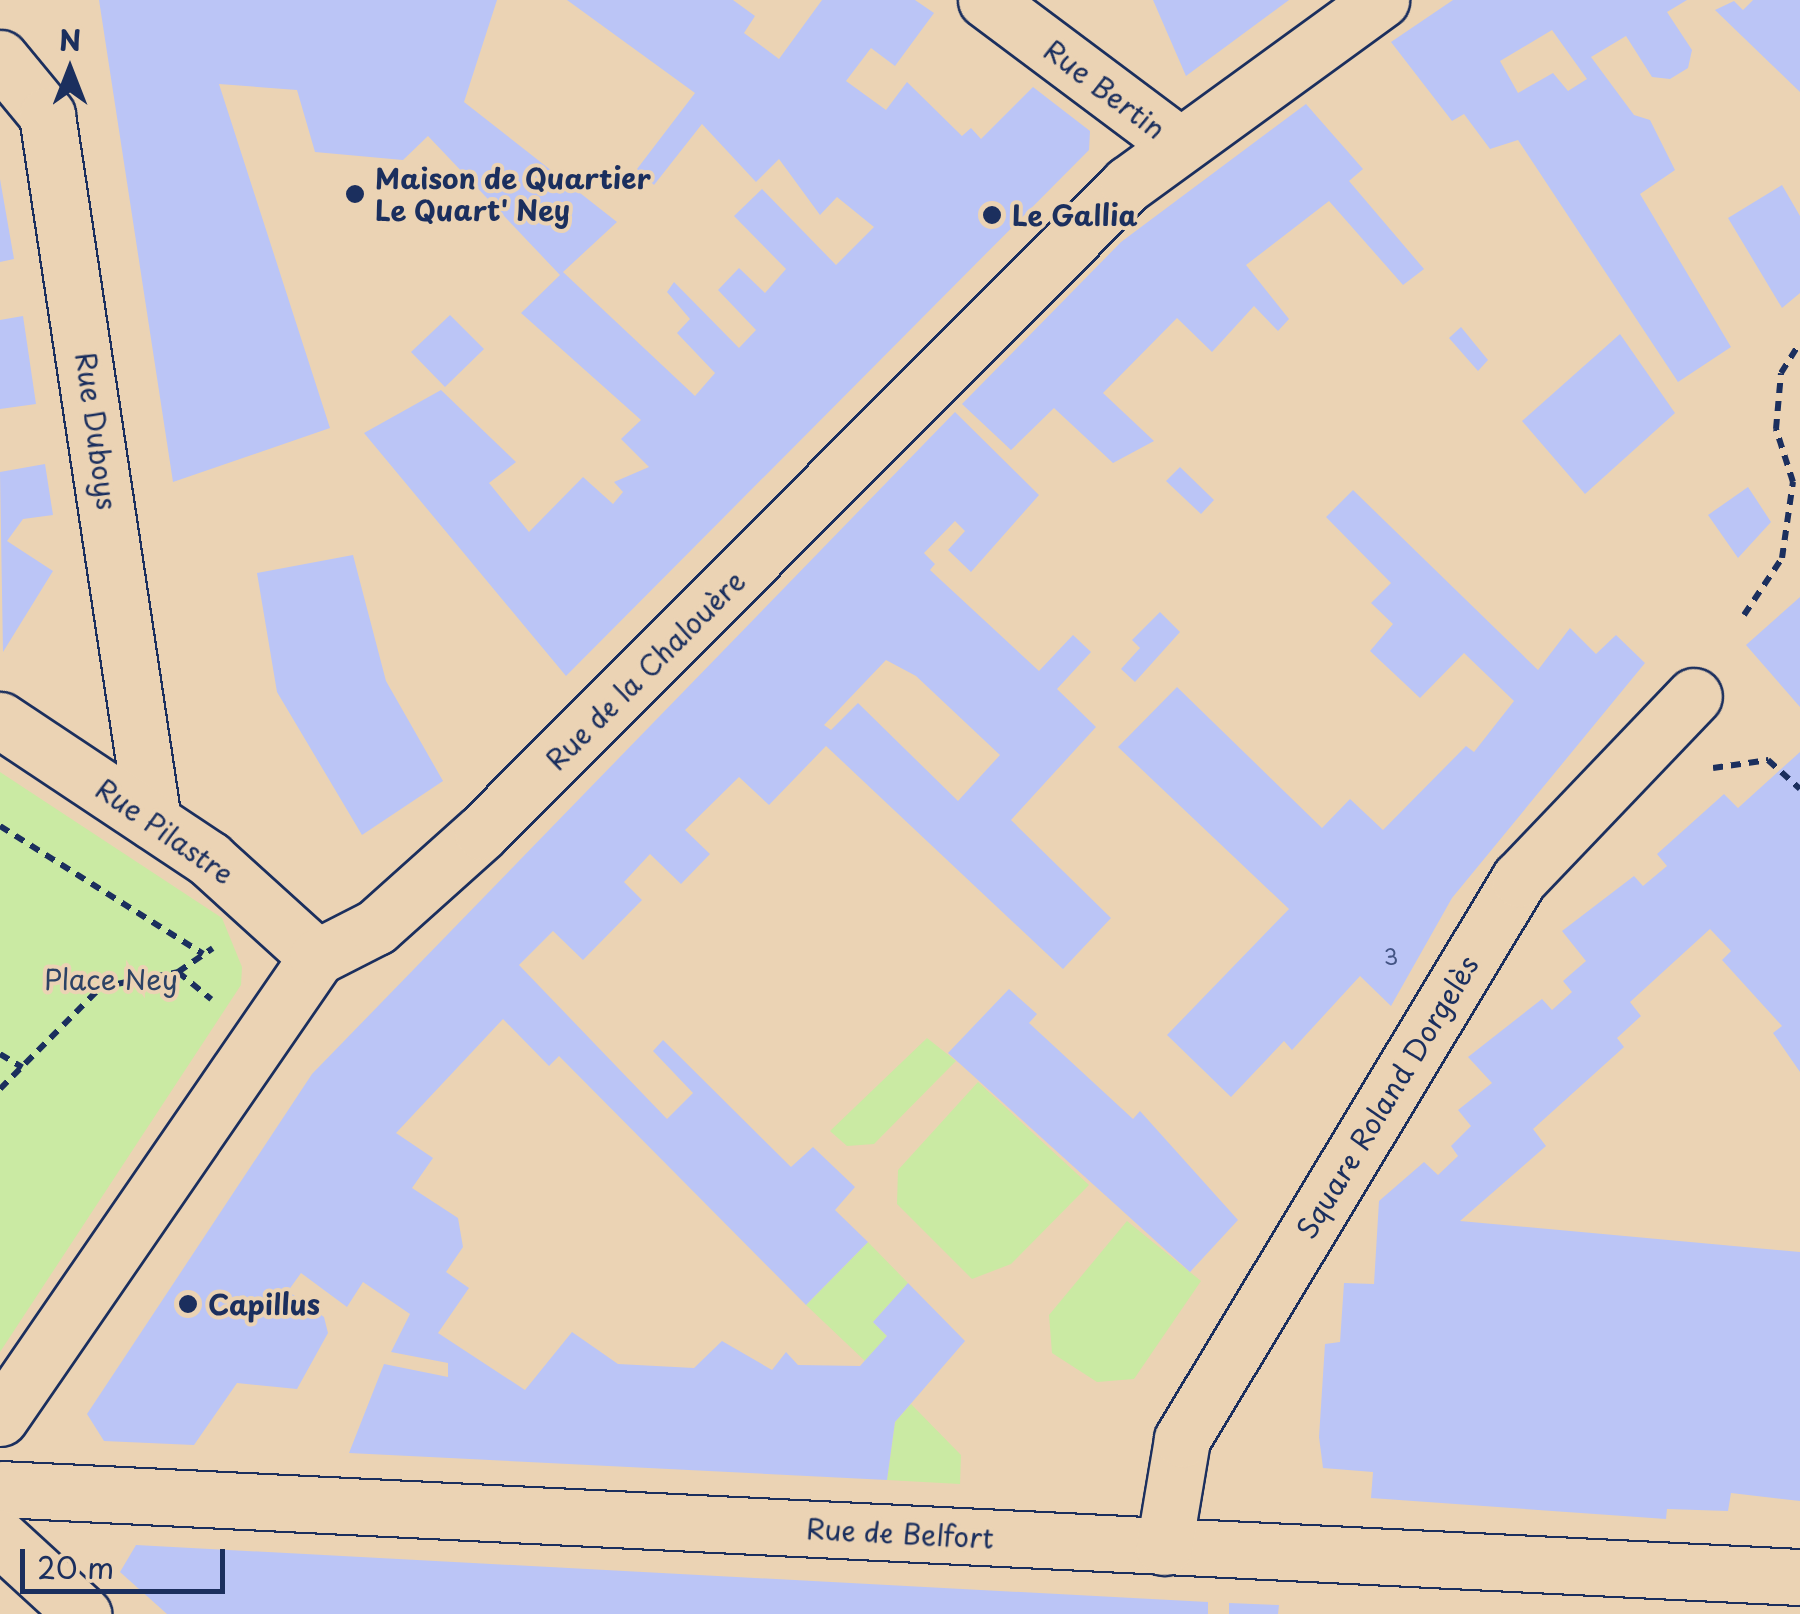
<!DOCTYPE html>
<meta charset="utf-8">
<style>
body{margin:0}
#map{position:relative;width:1800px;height:1614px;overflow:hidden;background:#ebd3b4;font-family:"Playpen Sans",sans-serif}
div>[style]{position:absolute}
.green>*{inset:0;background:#caeaa3}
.building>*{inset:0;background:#bbc5f6}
.path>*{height:6px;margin-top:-3px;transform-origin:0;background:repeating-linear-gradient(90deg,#1b2f5e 0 10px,transparent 0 18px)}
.roads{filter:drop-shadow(2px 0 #1b2f5e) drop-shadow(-2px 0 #1b2f5e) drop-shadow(0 2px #1b2f5e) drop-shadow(0 -2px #1b2f5e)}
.minor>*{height:55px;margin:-27.5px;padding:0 27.5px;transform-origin:27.5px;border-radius:27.5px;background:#ebd3b4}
.dots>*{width:28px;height:28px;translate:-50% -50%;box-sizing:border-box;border:5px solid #ebd3b4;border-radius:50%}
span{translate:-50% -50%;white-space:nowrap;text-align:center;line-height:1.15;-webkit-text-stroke:8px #ebd3b4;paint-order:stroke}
.number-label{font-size:22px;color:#435484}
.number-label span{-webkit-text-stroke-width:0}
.street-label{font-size:28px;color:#1b2f5e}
.poi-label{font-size:28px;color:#1b2f5e;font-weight:700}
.left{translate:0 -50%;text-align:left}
.park-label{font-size:28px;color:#2c4265}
.north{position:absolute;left:20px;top:20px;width:100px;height:100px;-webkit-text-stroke:8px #ebd3b4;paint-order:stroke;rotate:0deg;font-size:28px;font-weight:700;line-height:40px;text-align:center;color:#1b2f5e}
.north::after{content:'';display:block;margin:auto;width:35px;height:45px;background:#1b2f5e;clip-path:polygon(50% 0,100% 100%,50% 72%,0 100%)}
.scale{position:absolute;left:20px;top:1549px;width:205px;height:45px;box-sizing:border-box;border:5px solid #1b2f5e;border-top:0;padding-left:12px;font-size:30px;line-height:35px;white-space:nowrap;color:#1b2f5e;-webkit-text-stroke:8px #ebd3b4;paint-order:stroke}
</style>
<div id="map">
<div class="green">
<i style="clip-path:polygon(0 772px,222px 918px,242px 967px,241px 985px,0 1352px)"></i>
<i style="clip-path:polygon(927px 1038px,956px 1061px,874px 1144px,847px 1146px,830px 1131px)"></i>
<i style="clip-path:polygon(978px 1082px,1089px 1185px,1011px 1264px,972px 1279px,897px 1204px,898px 1170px)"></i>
<i style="clip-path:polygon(1127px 1221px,1201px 1281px,1134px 1379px,1097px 1382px,1052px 1353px,1049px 1315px)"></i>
<i style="clip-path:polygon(868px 1242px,908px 1283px,873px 1322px,887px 1336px,865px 1361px,806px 1305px)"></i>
<i style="clip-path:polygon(911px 1404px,961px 1455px,960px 1484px,887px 1480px,895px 1422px)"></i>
</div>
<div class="building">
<i style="clip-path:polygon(99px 0,497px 0,464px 102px,617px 222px,563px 272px,695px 396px,715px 373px,677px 333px,690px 319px,667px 292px,674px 282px,739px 348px,756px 330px,718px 290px,739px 268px,765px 293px,786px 269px,734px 216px,762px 189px,836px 265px,874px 227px,837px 197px,820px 215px,779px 159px,756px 182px,702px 124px,654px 185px,637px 169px,695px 93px,567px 0,733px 0,755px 16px,744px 33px,779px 59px,822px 0,915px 0,934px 13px,895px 66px,871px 48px,846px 81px,886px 110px,907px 82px,962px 136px,971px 128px,981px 139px,1033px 87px,1090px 131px,1089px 150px,566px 676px,364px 433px,441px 390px,516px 462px,489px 483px,529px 532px,583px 477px,613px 504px,623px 492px,614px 482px,649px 467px,621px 439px,641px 420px,521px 313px,560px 275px,428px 136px,403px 160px,315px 152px,297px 90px,219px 84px,330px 428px,173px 482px)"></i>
<i style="clip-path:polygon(1153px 0,1289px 0,1186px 76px)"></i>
<i style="clip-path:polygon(evenodd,1453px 0,1687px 0,1667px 12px,1692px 50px,1688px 68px,1670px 79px,1652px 77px,1626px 36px,1591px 57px,1634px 115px,1650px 120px,1675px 170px,1640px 194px,1731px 347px,1678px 382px,1518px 140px,1490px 149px,1464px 114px,1452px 121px,1391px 42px,1453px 0,1552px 30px,1587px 79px,1568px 91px,1553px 73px,1518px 93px,1500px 61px,1552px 30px)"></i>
<i style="clip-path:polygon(1753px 0,1800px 0,1800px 92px,1715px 10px,1734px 1px,1743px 10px)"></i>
<i style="clip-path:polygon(1306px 104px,1363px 169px,1349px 181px,1424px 269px,1403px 285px,1329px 201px,1246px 265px,1289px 319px,1278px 331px,1254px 306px,1212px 352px,1177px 318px,1103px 393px,1154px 441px,1113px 463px,1054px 408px,1011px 450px,962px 404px,1121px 242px)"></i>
<i style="clip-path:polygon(0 179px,14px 259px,0 262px)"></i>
<i style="clip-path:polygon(1782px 185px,1800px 216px,1800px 293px,1782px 308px,1728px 218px)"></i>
<i style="clip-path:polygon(450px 315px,484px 349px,445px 387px,411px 352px)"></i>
<i style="clip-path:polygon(23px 316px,36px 404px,0 409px,0 320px)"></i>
<i style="clip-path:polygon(1461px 327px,1488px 360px,1478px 371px,1449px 338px)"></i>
<i style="clip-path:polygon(1620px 334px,1675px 413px,1585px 494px,1522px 421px)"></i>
<i style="clip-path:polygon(evenodd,955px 412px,1039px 495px,971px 572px,948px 550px,965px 531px,955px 521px,924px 553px,935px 564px,930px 570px,1039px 671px,1073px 635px,1091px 652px,1057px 689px,1096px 727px,1011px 820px,1111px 918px,1063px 969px,826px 746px,769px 805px,739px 777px,685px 830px,710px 854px,681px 884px,650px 854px,624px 882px,642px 900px,583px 960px,553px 931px,519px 965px,667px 1119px,693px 1093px,653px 1051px,663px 1040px,791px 1167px,813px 1147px,855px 1187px,835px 1210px,868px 1242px,806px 1305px,559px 1056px,549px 1066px,503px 1019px,396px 1133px,433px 1158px,412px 1188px,458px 1218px,463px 1247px,446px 1272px,469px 1288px,438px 1333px,525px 1390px,572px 1332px,618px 1364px,694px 1368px,722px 1341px,772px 1370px,786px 1352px,798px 1365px,860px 1366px,887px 1336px,873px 1322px,908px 1283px,965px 1341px,895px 1422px,887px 1480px,349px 1453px,384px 1364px,448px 1377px,448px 1363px,391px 1352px,410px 1314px,363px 1282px,347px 1307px,301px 1273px,288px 1291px,324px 1317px,328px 1333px,297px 1389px,237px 1383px,194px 1445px,104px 1441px,87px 1414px,312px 1074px,955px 412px,886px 660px,916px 676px,1000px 755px,958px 801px,858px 703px,831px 730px,824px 725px,886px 660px)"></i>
<i style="clip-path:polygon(45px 464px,53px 515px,23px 519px,7px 541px,53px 571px,3px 652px,0 472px)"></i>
<i style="clip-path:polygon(1180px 467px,1214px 500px,1201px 514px,1166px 481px)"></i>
<i style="clip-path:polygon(1748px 487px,1771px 522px,1738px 558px,1708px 515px)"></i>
<i style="clip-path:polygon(1353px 490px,1538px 670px,1570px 628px,1596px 654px,1616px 635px,1645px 663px,1452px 898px,1391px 1006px,1360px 976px,1292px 1050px,1284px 1041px,1231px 1097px,1167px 1035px,1289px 909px,1118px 747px,1177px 687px,1322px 828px,1350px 799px,1383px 830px,1466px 746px,1474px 752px,1514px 701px,1464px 653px,1420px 698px,1370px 651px,1393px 624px,1371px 603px,1391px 583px,1326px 517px)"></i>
<i style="clip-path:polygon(353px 555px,386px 681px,443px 781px,362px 835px,277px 692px,257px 573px)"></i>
<i style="clip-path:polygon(1800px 597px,1800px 707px,1746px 645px)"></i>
<i style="clip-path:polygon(1160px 612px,1180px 632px,1135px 682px,1121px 669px,1140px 648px,1132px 640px)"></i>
<i style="clip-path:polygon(1800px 752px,1800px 1072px,1773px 1033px,1782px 1026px,1722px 960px,1731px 951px,1710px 929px,1630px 1002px,1641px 1016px,1617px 1038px,1624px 1047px,1533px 1129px,1546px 1146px,1460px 1221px,1800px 1252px,1800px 1501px,1731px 1493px,1728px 1511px,1667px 1509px,1666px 1519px,1371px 1498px,1373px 1472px,1323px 1468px,1319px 1437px,1325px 1344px,1340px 1342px,1344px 1283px,1374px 1284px,1379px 1201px,1424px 1162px,1438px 1175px,1458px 1156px,1451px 1146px,1471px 1126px,1458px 1110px,1492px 1083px,1468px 1057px,1542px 999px,1552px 1010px,1572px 992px,1563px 981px,1586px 961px,1562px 931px,1634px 876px,1643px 886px,1667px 866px,1657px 854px,1724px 794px,1738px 808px)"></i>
<i style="clip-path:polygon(1009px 989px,1037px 1014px,1029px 1023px,1133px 1119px,1140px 1111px,1238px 1220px,1190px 1272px,948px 1053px)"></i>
<i style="clip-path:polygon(136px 1545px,1208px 1602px,1208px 1614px,167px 1614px,120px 1572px)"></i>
<i style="clip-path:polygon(1229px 1603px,1279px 1605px,1278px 1614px,1229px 1614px)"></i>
</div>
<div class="path">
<i style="left:1744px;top:615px;width:69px;rotate:-56.3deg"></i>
<i style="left:1782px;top:558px;width:77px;rotate:-81.8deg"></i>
<i style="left:1793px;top:482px;width:56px;rotate:-107.8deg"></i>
<i style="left:1776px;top:429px;width:56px;rotate:-84.9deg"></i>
<i style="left:1781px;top:373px;width:36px;rotate:-58deg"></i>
<i style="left:1713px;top:768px;width:56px;rotate:-8.3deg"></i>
<i style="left:1768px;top:760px;width:43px;rotate:42.2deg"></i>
<i style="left:0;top:826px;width:240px;rotate:32.2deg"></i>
<i style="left:178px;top:972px;width:43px;rotate:39.3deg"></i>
<i style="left:0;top:1054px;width:26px;rotate:31deg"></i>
<i style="left:0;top:1089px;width:144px;rotate:-45.3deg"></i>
<i style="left:101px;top:987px;width:78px;rotate:-11deg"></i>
<i style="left:178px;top:972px;width:42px;rotate:-34.4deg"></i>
</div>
<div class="roads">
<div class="minor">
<i style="left:986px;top:0;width:237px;rotate:36.8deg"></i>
<i style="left:0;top:58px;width:74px;rotate:50.5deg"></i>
<i style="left:47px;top:115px;width:714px;rotate:81.46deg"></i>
<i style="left:0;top:720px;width:251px;rotate:33.6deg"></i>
<i style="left:209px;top:859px;width:146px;rotate:42.2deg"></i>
<i style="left:0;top:1418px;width:559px;rotate:-55.49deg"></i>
<i style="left:317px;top:957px;width:66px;rotate:-27deg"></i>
<i style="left:376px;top:927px;width:142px;rotate:-41.9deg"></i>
<i style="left:482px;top:832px;width:915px;rotate:-45.09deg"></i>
<i style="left:1128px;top:184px;width:313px;rotate:-36deg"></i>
<i style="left:0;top:1489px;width:1802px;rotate:2.8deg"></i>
<i style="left:0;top:1538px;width:113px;rotate:42.5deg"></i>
<i style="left:1164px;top:1547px;width:109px;rotate:-80.5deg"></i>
<i style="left:1182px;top:1439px;width:654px;rotate:-58.96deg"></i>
<i style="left:1519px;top:879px;width:253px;rotate:-46.3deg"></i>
</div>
</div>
<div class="dots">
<i style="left:355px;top:194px;background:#1b2f5e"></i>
<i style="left:992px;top:215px;background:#1b2f5e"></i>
<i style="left:188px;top:1304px;background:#1b2f5e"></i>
</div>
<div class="number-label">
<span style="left:1391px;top:956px">3</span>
</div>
<div class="street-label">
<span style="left:1105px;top:89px;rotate:37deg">Rue Bertin</span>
<span style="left:97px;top:431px;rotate:82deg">Rue Duboys</span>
<span style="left:645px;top:670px;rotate:-45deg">Rue de la Chalouère</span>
<span style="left:165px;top:831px;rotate:35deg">Rue Pilastre</span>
<span style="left:1387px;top:1097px;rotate:-59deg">Square Roland Dorgelès</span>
<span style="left:900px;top:1533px;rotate:3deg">Rue de Belfort</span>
</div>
<div class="poi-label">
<span class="left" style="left:375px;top:194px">Maison de Quartier<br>Le Quart' Ney</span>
<span class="left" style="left:1012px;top:215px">Le Gallia</span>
<span class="left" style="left:208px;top:1304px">Capillus</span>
</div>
<div class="park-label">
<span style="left:111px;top:979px">Place Ney</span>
</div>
<div class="north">N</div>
<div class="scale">20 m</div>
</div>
